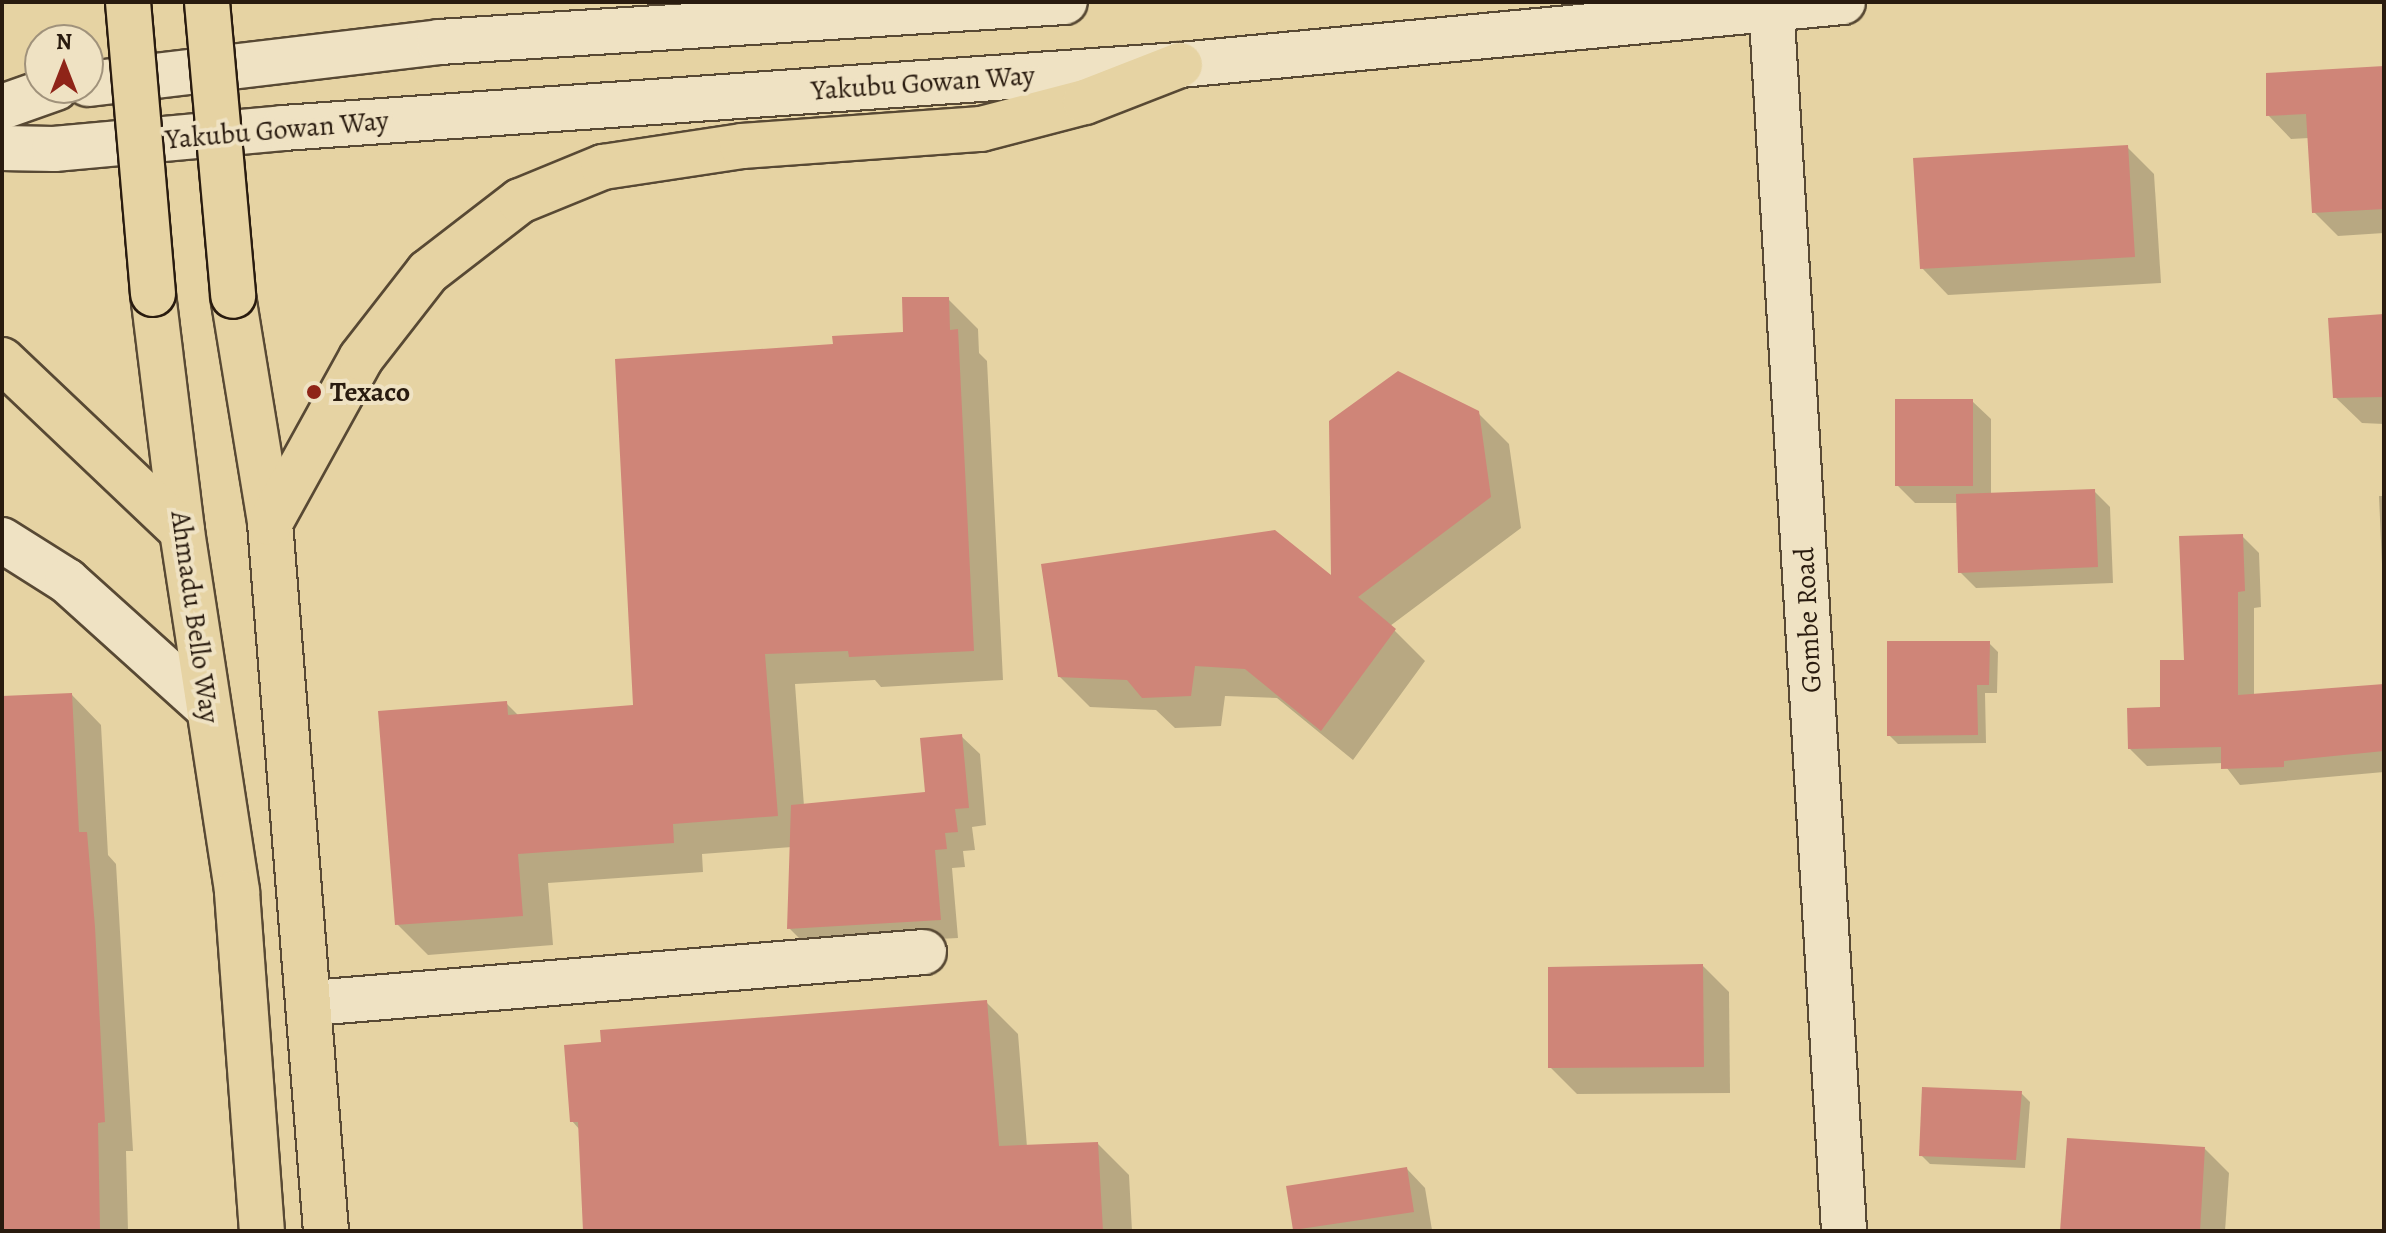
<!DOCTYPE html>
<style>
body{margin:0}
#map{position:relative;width:2386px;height:1233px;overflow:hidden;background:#e6d3a3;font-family:Alegreya,serif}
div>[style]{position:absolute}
.shadow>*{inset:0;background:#0003}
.building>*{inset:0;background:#cf8578}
.roads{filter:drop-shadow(2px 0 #584934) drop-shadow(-2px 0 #584934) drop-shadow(0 2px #584934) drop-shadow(0 -2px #584934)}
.minor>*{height:44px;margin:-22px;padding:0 22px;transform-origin:22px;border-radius:22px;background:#efe2c3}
.major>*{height:44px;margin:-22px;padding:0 22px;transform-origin:22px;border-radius:22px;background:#e6d3a3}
.bridges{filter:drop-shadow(2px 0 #291b0f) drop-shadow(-2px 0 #291b0f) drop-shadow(0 2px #291b0f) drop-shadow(0 -2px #291b0f)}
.major-bridge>*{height:44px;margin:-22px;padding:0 22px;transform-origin:22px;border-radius:22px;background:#e6d3a3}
.dots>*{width:22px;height:22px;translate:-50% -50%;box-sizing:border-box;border:4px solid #efe2c3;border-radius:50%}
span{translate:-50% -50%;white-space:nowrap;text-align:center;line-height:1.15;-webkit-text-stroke:8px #efe2c3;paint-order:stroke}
.street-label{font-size:28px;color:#291b0f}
.poi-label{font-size:28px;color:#291b0f;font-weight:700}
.left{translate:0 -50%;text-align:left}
.frame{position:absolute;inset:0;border:4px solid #291b0f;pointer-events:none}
.north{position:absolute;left:24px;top:24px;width:80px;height:80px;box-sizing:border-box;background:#efe2c3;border:2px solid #a0927b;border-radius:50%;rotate:0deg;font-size:22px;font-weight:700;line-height:32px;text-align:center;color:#291b0f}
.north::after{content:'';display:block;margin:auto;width:28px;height:36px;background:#8f2418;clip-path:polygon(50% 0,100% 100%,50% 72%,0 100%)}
</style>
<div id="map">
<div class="shadow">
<i style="clip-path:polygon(2384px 68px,2384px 233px,2338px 236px,2314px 212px,2309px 138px,2291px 139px,2268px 115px)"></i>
<i style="clip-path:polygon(2127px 147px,2154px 174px,2161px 283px,1948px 295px,1922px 268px)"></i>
<i style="clip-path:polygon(948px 299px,978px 329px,979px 353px,987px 361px,1003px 680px,881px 687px,875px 680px,795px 684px,804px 806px,928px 793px,961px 736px,980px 754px,986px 825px,972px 827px,975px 850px,963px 851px,965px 867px,952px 868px,958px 938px,807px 946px,789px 928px,792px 847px,702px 854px,703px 872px,548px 883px,553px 945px,428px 955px,397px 924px,506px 703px,519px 716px,635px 707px,835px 346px,905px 334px)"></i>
<i style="clip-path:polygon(2384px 316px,2384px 424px,2362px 423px,2335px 397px)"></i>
<i style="clip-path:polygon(1972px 401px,1991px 419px,1991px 495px,2094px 491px,2110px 507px,2113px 583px,1976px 588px,1960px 572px,1958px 503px,1915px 503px,1897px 485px)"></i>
<i style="clip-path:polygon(1478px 413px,1509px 444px,1521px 528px,1390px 626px,1425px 661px,1353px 760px,1277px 698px,1225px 696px,1221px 726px,1175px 728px,1156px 710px,1090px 707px,1059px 676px,1333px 579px)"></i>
<i style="clip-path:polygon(2379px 496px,2384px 496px,2384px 610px)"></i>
<i style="clip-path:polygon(2242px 536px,2259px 553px,2261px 607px,2254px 608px,2254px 696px,2384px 686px,2384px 772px,2240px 785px,2223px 763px,2147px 766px,2130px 749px,2162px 709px)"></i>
<i style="clip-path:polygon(1989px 643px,1998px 652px,1997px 693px,1985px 693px,1986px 743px,1898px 744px,1889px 735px)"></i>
<i style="clip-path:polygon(72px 695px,101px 725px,108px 855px,116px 864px,133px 1151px,126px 1151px,128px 1231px,2px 1231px,2px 698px)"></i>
<i style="clip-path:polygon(1703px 966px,1729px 992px,1730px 1093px,1577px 1094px,1550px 1067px)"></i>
<i style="clip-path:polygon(986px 1002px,1018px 1034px,1027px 1147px,1098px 1144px,1129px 1175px,1132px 1231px,584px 1231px,580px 1130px,572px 1121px)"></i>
<i style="clip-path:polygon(2021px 1093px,2030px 1102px,2025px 1168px,1930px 1164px,1921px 1155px)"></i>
<i style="clip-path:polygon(2205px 1149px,2229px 1173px,2225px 1231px,2062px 1231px)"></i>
<i style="clip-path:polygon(1407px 1169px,1425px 1188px,1432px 1230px,1295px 1230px)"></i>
</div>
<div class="building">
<i style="clip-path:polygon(2384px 66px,2384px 209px,2312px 213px,2306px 114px,2266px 116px,2266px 73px)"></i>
<i style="clip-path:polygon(2128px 145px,2135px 257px,1920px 269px,1913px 158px)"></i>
<i style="clip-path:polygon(902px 297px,949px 297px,950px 330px,958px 329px,974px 651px,849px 657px,848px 651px,765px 654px,778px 816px,673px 824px,674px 843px,518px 854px,523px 916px,395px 925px,378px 711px,507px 701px,508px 715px,633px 705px,615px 359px,833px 344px,832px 336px,903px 332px)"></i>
<i style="clip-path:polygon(2384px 314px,2384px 397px,2333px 398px,2328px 318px)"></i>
<i style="clip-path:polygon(1398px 371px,1479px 411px,1491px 497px,1358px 597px,1396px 629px,1321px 731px,1245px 669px,1195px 666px,1191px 696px,1142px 698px,1127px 680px,1058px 677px,1041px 564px,1275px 530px,1331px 575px,1329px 421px)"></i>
<i style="clip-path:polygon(1895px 399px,1973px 399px,1973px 486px,1895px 486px)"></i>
<i style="clip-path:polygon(2095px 489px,2098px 567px,1958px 573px,1956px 494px)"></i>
<i style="clip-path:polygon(2243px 534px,2245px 591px,2238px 592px,2238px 695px,2384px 684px,2384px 751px,2284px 761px,2284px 767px,2221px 769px,2221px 747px,2128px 749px,2127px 708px,2160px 707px,2160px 660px,2184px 660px,2179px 536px)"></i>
<i style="clip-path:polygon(1887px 641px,1990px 641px,1989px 685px,1977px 685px,1978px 735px,1887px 736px)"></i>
<i style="clip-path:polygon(72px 693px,79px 832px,87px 832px,95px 927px,105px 1122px,98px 1123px,100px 1231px,2px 1231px,2px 696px)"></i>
<i style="clip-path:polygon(962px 734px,969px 808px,955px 809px,958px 832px,945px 833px,947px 849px,935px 850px,941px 920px,787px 929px,791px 805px,925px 792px,920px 738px)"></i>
<i style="clip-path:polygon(1703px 964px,1704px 1067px,1548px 1068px,1548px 967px)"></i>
<i style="clip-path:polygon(987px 1000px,999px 1146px,1098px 1142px,1103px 1231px,583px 1231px,578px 1122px,570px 1122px,564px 1045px,601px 1042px,600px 1030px)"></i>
<i style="clip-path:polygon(1922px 1087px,2022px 1091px,2016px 1160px,1919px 1156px)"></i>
<i style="clip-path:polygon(2067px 1138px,2205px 1147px,2200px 1231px,2060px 1231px)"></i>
<i style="clip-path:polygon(1407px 1167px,1414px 1212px,1293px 1230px,1286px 1186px)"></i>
</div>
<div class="roads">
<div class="minor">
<i style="left:1771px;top:2px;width:1231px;rotate:86.6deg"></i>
<i style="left:88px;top:84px;width:354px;rotate:-6.8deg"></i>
<i style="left:439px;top:42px;width:627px;rotate:-3.66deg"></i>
<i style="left:2px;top:107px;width:57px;rotate:-19.4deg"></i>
<i style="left:2px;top:148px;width:52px;rotate:1.1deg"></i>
<i style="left:54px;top:149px;width:230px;rotate:-5.2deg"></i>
<i style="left:283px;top:128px;width:899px;rotate:-4.02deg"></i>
<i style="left:1180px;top:65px;width:666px;rotate:-5.43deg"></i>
<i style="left:2px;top:540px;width:77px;rotate:32.2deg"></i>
<i style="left:67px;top:581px;width:188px;rotate:42deg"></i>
<i style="left:312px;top:1003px;width:614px;rotate:-4.76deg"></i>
</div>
<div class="major">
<i style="left:153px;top:294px;width:239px;rotate:83deg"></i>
<i style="left:182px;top:531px;width:365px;rotate:81.3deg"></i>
<i style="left:237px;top:892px;width:340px;rotate:85.8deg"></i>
<i style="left:233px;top:296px;width:230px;rotate:80.7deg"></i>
<i style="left:270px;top:523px;width:710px;rotate:85.48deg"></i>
<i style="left:2px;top:360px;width:248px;rotate:43.5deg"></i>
<i style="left:270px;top:523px;width:188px;rotate:-61.1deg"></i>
<i style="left:361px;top:358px;width:109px;rotate:-52.1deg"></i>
<i style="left:428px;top:272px;width:116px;rotate:-37.7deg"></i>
<i style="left:520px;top:201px;width:90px;rotate:-22.3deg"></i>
<i style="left:603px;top:167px;width:141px;rotate:-8.6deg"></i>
<i style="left:742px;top:146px;width:240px;rotate:-4.1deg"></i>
<i style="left:981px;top:129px;width:107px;rotate:-14.6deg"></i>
<i style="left:1085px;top:102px;width:102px;rotate:-21.3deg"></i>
</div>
</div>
<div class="bridges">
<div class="major-bridge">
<i style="left:128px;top:2px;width:293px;rotate:85.1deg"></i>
<i style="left:207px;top:2px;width:295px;rotate:84.9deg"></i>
</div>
</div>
<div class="dots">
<i style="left:314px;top:392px;background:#8f2418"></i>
</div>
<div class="street-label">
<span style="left:923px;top:83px;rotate:-4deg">Yakubu Gowan Way</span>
<span style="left:277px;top:130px;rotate:-5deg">Yakubu Gowan Way</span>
<span style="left:195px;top:617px;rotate:82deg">Ahmadu Bello Way</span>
<span style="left:1808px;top:620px;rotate:-93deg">Gombe Road</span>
</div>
<div class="poi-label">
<span class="left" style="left:330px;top:392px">Texaco</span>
</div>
<div class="frame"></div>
<div class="north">N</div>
</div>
